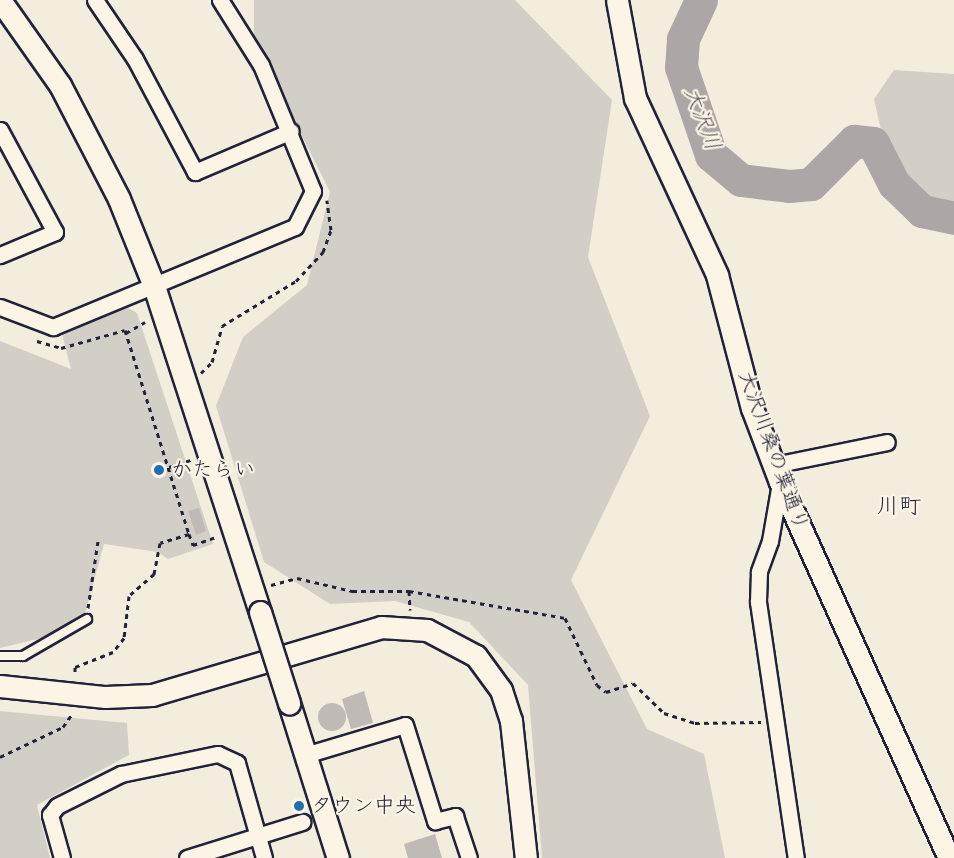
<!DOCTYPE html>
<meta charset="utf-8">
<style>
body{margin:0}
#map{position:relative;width:954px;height:858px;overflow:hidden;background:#f3edde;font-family:Mynerve,"Klee One",sans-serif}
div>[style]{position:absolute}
.green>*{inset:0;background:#d4cfc6}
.river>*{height:33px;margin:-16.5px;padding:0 16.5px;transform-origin:16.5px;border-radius:16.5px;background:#aca7a6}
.building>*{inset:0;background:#bfbab6}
.round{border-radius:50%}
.path>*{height:3px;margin-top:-1.5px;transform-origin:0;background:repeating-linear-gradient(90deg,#22223b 0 4.5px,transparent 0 9px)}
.roads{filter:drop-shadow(2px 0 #22223b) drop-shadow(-2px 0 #22223b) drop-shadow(0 2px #22223b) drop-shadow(0 -2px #22223b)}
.lane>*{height:8px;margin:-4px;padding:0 4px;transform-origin:4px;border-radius:4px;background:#fcf5e5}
.street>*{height:15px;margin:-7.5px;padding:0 7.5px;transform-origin:7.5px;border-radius:7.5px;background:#fcf5e5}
.secondary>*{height:21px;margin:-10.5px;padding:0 10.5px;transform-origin:10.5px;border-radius:10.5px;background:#fcf5e5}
.bridges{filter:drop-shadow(2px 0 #22223b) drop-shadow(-2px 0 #22223b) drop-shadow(0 2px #22223b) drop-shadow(0 -2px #22223b)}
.secondary-bridge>*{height:21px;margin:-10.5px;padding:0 10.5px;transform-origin:10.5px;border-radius:10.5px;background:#fcf5e5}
.dots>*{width:16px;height:16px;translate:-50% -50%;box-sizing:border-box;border:3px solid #fcf5e5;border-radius:50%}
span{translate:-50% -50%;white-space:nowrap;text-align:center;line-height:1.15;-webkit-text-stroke:4.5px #fcf5e5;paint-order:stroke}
.street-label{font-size:21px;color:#22223b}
.poi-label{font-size:21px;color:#22223b}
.left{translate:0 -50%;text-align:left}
.water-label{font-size:22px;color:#525160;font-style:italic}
.neighbourhood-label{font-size:22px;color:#22223b}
</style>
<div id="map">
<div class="green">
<i style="clip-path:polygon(254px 0,515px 0,612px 100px,588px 257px,650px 416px,571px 580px,647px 729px,704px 754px,725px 858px,542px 858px,528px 685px,469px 622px,395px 601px,330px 604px,264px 562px,216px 406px,243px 337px,307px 285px,330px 192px,254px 40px)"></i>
<i style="clip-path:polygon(894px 70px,954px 74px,954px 215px,913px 198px,884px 143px,874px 99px)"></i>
<i style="clip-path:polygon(128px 308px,137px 313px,213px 544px,168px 559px,158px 552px,104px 544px,85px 614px,46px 637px,0 648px,0 341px,71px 369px,62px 334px)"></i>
<i style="clip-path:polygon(0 711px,127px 723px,129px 755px,37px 805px,50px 858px,0 858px)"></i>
</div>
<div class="river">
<i style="left:701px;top:0;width:43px;rotate:114.8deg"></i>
<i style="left:683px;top:39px;width:28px;rotate:94deg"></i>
<i style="left:681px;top:67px;width:93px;rotate:71.2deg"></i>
<i style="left:711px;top:155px;width:39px;rotate:40deg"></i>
<i style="left:741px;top:180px;width:48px;rotate:7.1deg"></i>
<i style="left:789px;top:186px;width:22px;rotate:-5deg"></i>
<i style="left:811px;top:184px;width:61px;rotate:-45deg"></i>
<i style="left:854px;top:141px;width:19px;rotate:6deg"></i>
<i style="left:873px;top:143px;width:46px;rotate:62.9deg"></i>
<i style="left:894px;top:184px;width:39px;rotate:44deg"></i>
<i style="left:922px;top:211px;width:33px;rotate:12deg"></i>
</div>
<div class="building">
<i style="clip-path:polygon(199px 508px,206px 531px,196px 535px,188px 511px)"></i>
<i style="clip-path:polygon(364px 691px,373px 723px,351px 729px,342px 699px)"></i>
<i class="round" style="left:318px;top:703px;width:28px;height:28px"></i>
<i style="clip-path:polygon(435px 834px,442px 858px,408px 858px,404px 844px)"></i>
</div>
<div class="path">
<i style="left:126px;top:333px;width:22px;rotate:-30deg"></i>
<i style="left:37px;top:341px;width:25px;rotate:16deg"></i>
<i style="left:61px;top:348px;width:66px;rotate:-15.7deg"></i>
<i style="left:125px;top:330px;width:214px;rotate:72.6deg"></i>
<i style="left:189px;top:534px;width:30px;rotate:163deg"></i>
<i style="left:160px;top:543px;width:32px;rotate:101deg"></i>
<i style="left:154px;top:574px;width:33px;rotate:139deg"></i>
<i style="left:129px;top:596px;width:42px;rotate:96.8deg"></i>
<i style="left:124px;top:638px;width:18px;rotate:128deg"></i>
<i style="left:113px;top:652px;width:41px;rotate:158.5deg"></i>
<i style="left:75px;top:667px;width:9px;rotate:90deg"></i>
<i style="left:201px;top:373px;width:16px;rotate:-45deg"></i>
<i style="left:212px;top:362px;width:37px;rotate:-74deg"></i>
<i style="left:222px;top:326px;width:87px;rotate:-31.3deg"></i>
<i style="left:296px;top:281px;width:40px;rotate:-47deg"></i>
<i style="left:323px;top:252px;width:23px;rotate:-70deg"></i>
<i style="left:331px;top:230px;width:30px;rotate:-98deg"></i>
<i style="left:169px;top:467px;width:23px;rotate:-18deg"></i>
<i style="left:189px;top:534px;width:12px;rotate:70deg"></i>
<i style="left:193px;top:545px;width:24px;rotate:-19deg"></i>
<i style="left:271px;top:585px;width:27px;rotate:-15deg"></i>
<i style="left:297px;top:578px;width:57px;rotate:13.3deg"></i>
<i style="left:352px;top:591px;width:57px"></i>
<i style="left:409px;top:591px;width:158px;rotate:9.8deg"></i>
<i style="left:565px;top:618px;width:74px;rotate:64.5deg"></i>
<i style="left:597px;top:685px;width:11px;rotate:38deg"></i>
<i style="left:606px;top:692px;width:28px;rotate:-18deg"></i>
<i style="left:633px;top:683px;width:43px;rotate:44.1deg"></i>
<i style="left:664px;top:713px;width:33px;rotate:18deg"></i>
<i style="left:695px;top:723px;width:66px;rotate:-0.9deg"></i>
<i style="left:409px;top:591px;width:19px;rotate:87deg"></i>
<i style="left:88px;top:608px;width:68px;rotate:-81.5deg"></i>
<i style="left:0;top:757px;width:70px;rotate:-25.5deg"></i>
<i style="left:63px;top:727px;width:16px;rotate:-55deg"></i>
</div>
<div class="roads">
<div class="lane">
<i style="left:0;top:656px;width:23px"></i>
<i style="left:23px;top:656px;width:74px;rotate:-30deg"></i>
</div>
<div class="street">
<i style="left:95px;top:0;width:71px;rotate:55.9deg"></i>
<i style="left:135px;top:59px;width:128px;rotate:62deg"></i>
<i style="left:195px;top:172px;width:104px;rotate:-23.1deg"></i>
<i style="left:0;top:130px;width:116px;rotate:61.7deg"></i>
<i style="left:55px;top:232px;width:60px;rotate:157.3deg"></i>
<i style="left:0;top:307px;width:57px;rotate:20.7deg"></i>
<i style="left:53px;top:327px;width:262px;rotate:-22.5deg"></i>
<i style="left:295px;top:227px;width:40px;rotate:-63.4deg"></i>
<i style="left:313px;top:191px;width:136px;rotate:-112.4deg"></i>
<i style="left:261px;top:65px;width:77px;rotate:-122.2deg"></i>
<i style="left:774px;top:465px;width:115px;rotate:-11.5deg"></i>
<i style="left:780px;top:483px;width:59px;rotate:99.8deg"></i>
<i style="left:770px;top:541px;width:33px;rotate:110deg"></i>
<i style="left:759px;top:572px;width:30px;rotate:92deg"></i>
<i style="left:758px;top:602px;width:259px;rotate:81.6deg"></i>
<i style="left:305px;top:755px;width:104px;rotate:-16.7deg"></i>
<i style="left:405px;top:725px;width:101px;rotate:72.6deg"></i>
<i style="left:435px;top:821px;width:21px;rotate:-14deg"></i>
<i style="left:455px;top:816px;width:44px;rotate:71.6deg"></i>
<i style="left:62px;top:858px;width:45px;rotate:-105.6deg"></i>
<i style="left:50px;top:815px;width:11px;rotate:-52deg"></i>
<i style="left:57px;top:806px;width:72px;rotate:-26.6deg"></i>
<i style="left:121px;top:774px;width:99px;rotate:-11.7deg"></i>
<i style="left:218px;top:754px;width:21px;rotate:25deg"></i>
<i style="left:237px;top:763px;width:99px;rotate:74.1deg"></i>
<i style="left:187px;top:858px;width:121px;rotate:-17.4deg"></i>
</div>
<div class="secondary">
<i style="left:0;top:0;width:104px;rotate:54.8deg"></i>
<i style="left:60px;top:85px;width:128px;rotate:62.6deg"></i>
<i style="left:119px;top:199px;width:94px;rotate:68.1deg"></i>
<i style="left:154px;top:286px;width:343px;rotate:72deg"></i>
<i style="left:617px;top:0;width:100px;rotate:79.6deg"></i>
<i style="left:635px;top:98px;width:195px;rotate:65.1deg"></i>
<i style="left:717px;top:275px;width:138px;rotate:75.3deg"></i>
<i style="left:752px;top:408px;width:79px;rotate:69.3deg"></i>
<i style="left:780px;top:482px;width:412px;rotate:65.8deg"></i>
<i style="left:0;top:686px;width:106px;rotate:6deg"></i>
<i style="left:105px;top:697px;width:47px;rotate:-2.4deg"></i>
<i style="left:152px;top:695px;width:239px;rotate:-16.5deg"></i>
<i style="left:381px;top:627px;width:46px;rotate:3.7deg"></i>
<i style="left:427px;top:630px;width:55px;rotate:28deg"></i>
<i style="left:476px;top:656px;width:42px;rotate:53.7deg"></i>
<i style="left:501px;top:690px;width:33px;rotate:72deg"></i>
<i style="left:511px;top:721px;width:138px;rotate:83.8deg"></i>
<i style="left:289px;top:703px;width:163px;rotate:72.5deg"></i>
</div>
</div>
<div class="bridges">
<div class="secondary-bridge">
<i style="left:260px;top:612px;width:96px;rotate:72.3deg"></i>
</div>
</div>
<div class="dots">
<i style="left:159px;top:470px;background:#1f6fb2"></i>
<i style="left:299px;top:806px;background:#1f6fb2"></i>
</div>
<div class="street-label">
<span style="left:773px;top:451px;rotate:70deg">大沢川桑の葉通り</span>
</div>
<div class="poi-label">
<span class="left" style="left:171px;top:470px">かたらい</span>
<span class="left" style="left:311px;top:806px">タウン中央</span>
</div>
<div class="water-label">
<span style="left:701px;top:119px;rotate:69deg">大沢川</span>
</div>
<div class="neighbourhood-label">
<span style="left:899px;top:508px">川町</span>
</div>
</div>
